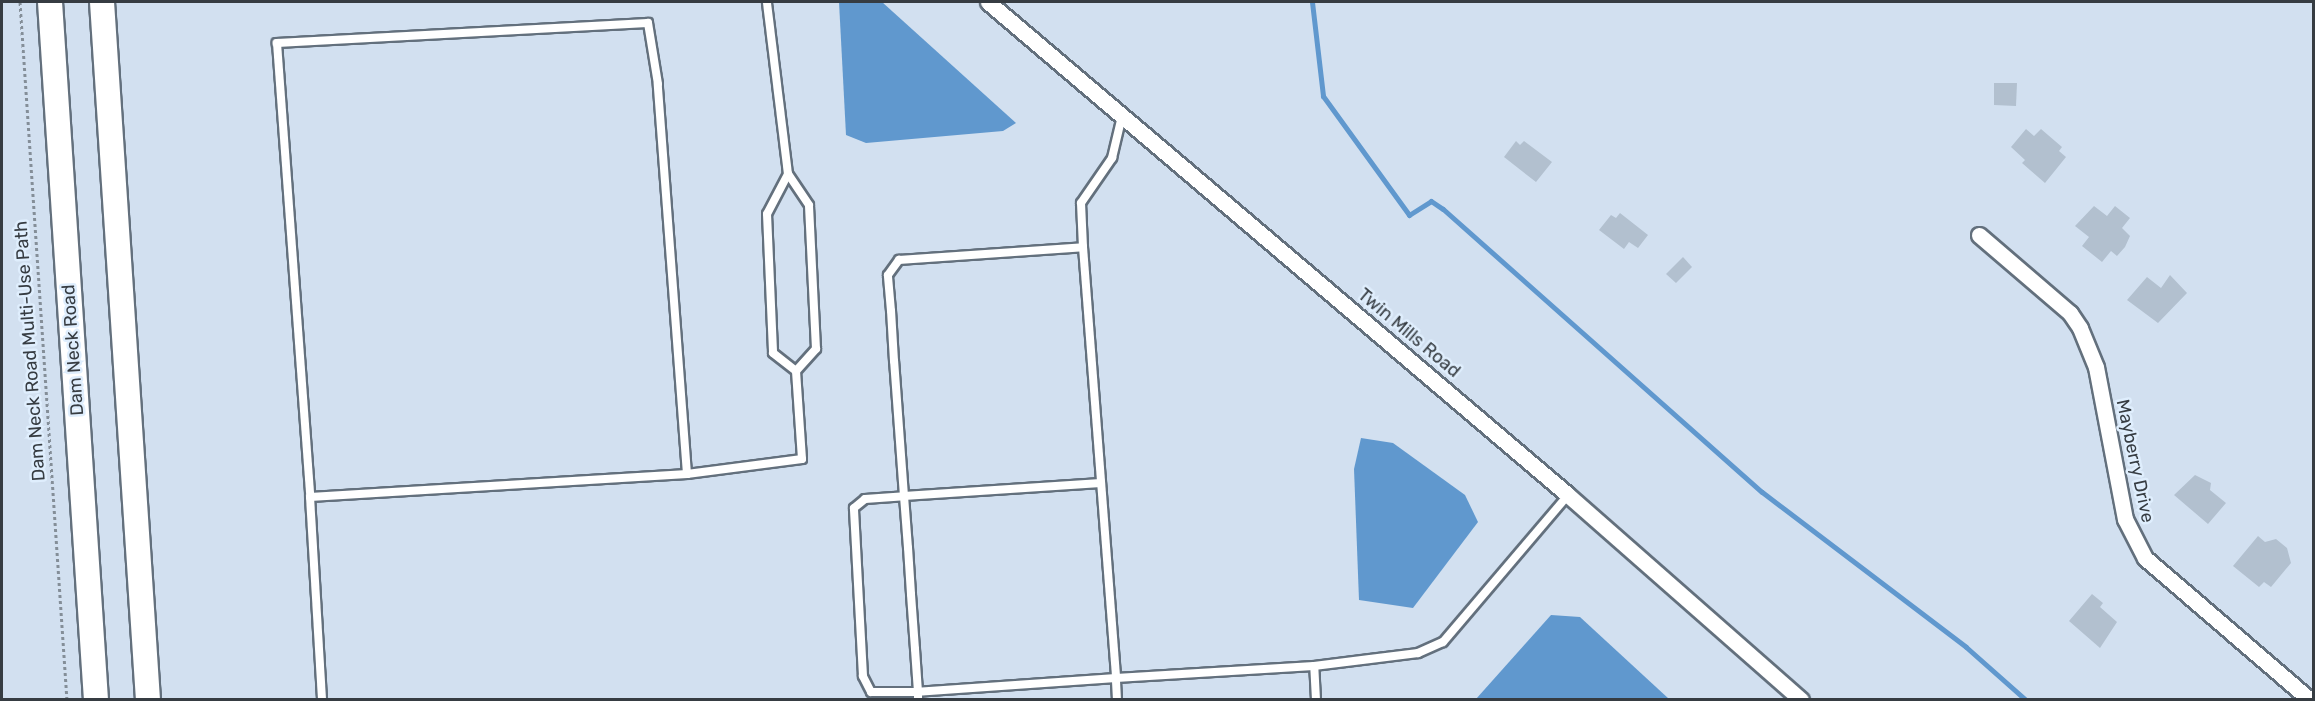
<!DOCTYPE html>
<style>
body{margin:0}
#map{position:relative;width:2315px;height:701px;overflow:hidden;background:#d2e0f0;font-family:Rubik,sans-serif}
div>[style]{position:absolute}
.water>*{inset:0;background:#6098ce}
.stream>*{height:5px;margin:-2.5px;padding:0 2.5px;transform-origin:2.5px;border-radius:2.5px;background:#6098ce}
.building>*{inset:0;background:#b2c0cf}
.path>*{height:3px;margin-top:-1.5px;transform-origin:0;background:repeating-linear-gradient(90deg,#848e98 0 3px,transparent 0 6px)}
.roads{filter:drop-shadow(2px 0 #63707d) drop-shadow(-2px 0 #63707d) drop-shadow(0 2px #63707d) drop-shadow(0 -2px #63707d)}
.service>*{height:8px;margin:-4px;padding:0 4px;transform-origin:4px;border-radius:4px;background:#fff}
.minor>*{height:15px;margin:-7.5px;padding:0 7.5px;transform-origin:7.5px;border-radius:7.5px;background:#fff}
.primary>*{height:24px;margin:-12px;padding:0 12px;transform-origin:12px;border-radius:12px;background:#fff}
span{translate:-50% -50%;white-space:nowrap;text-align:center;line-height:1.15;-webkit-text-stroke:5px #dfeefd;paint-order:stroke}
.street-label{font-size:18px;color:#363c42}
.frame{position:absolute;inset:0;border:3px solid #363c42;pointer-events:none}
</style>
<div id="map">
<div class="water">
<i style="clip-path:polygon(839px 2px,882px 2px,1016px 123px,1003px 131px,866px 143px,846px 135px)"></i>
<i style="clip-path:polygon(1361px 438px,1393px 443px,1465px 495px,1478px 522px,1413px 608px,1359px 600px,1354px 469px)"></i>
<i style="clip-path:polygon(1551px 615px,1580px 617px,1669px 699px,1476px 699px)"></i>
</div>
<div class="stream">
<i style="left:1312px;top:2px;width:95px;rotate:83.3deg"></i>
<i style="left:1323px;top:96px;width:147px;rotate:54.1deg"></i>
<i style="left:1409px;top:215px;width:26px;rotate:-32deg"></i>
<i style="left:1431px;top:201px;width:14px;rotate:34deg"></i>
<i style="left:1443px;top:209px;width:426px;rotate:41.6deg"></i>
<i style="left:1762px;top:492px;width:256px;rotate:37.2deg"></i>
<i style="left:1966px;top:647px;width:80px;rotate:41.5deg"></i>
</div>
<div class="building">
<i style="clip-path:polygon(1994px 83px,2017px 83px,2016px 106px,1994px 105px)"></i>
<i style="clip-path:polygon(2026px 129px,2034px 136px,2041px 129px,2062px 147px,2059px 151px,2066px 157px,2045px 183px,2022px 163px,2025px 160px,2011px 147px)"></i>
<i style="clip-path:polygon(1516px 141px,1520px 145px,1524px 141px,1552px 162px,1536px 182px,1504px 157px)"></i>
<i style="clip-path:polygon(2094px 206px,2107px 216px,2115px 206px,2130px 218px,2122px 228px,2130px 236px,2125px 247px,2117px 256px,2111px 251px,2102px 262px,2082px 246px,2089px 237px,2075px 226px)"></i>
<i style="clip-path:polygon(1620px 213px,1648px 235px,1638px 248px,1629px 242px,1624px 249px,1599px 230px,1611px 215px,1616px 218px)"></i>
<i style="clip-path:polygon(1683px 257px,1692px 267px,1676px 283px,1666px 274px)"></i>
<i style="clip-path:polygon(2170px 275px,2187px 293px,2158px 323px,2127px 300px,2147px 277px,2161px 288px)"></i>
<i style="clip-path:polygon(2195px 475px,2211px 483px,2210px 490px,2226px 503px,2208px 524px,2174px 495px)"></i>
<i style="clip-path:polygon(2258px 536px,2265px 542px,2276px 539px,2287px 548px,2291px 563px,2271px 587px,2264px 582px,2259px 587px,2233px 566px)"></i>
<i style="clip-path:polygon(2092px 594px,2103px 603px,2100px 607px,2117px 622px,2100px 648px,2069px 621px)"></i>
</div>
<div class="path">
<i style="left:20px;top:2px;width:700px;rotate:86.15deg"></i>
</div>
<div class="roads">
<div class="service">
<i style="left:788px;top:174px;width:45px;rotate:117.7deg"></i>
<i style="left:767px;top:214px;width:139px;rotate:87.5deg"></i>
<i style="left:773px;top:353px;width:29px;rotate:38deg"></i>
<i style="left:1083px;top:247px;width:44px;rotate:-92.6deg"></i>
<i style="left:1081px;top:203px;width:55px;rotate:-55.4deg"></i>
<i style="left:1112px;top:158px;width:43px;rotate:-76.6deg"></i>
<i style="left:687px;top:474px;width:391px;rotate:-94.3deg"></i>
<i style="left:658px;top:84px;width:62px;rotate:-99.3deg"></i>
<i style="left:648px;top:23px;width:372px;rotate:176.9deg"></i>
<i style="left:277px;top:43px;width:455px;rotate:85.8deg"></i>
<i style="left:310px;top:497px;width:378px;rotate:-3.5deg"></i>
<i style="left:687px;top:474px;width:116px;rotate:-7.4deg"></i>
<i style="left:802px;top:459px;width:88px;rotate:-93.9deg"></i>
<i style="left:796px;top:371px;width:30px;rotate:-48deg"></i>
<i style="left:816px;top:349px;width:144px;rotate:-92.8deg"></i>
<i style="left:809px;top:205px;width:37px;rotate:-124deg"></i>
<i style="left:788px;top:174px;width:173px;rotate:-97deg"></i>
<i style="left:310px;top:497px;width:203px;rotate:86.6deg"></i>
<i style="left:918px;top:700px;width:8px;rotate:-90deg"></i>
<i style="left:918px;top:692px;width:43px;rotate:-94deg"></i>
<i style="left:915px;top:649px;width:55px;rotate:-94.2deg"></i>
<i style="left:911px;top:594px;width:46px;rotate:-93.7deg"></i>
<i style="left:908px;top:548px;width:52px;rotate:-94.4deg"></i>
<i style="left:904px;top:496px;width:135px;rotate:-94.2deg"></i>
<i style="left:894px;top:361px;width:50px;rotate:-93.4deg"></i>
<i style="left:891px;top:311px;width:36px;rotate:-95deg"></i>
<i style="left:888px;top:275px;width:19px;rotate:-54deg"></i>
<i style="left:899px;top:260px;width:184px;rotate:-4deg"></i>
<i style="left:1083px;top:247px;width:432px;rotate:85.6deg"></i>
<i style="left:1116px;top:678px;width:198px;rotate:176deg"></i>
<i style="left:918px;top:692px;width:47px;rotate:180deg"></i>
<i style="left:871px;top:692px;width:18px;rotate:-117deg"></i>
<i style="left:863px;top:676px;width:168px;rotate:-93.1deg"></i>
<i style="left:854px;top:508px;width:14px;rotate:-39deg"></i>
<i style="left:865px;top:499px;width:39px;rotate:-4deg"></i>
<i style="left:904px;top:496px;width:197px;rotate:-3.8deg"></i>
<i style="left:1117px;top:700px;width:22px;rotate:-93deg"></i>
<i style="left:1116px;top:678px;width:198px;rotate:-3.5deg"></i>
<i style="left:1316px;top:700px;width:34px;rotate:-93deg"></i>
<i style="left:1314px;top:666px;width:105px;rotate:-7.1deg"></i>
<i style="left:1418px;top:653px;width:27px;rotate:-24deg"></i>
<i style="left:1443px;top:642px;width:193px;rotate:-49.6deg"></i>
</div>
<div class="minor">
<i style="left:988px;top:2px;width:761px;rotate:40.36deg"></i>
<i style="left:1568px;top:495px;width:310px;rotate:41.3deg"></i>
<i style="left:1979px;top:235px;width:120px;rotate:40.6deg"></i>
<i style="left:2070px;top:313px;width:18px;rotate:56deg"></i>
<i style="left:2080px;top:328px;width:42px;rotate:67.7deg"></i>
<i style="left:2096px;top:367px;width:155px;rotate:79.2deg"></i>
<i style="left:2125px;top:519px;width:44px;rotate:62.9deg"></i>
<i style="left:2145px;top:558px;width:218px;rotate:40.7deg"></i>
</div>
<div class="primary">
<i style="left:50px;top:2px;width:700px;rotate:86.23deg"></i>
<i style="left:102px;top:2px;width:700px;rotate:86.23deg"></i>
</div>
</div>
<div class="street-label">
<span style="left:1409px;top:333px;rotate:40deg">Twin Mills Road</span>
<span style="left:73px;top:350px;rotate:-94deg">Dam Neck Road</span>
<span style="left:30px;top:351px;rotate:-94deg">Dam Neck Road Multi-Use Path</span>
<span style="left:2135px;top:461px;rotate:78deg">Mayberry Drive</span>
</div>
<div class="frame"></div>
</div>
